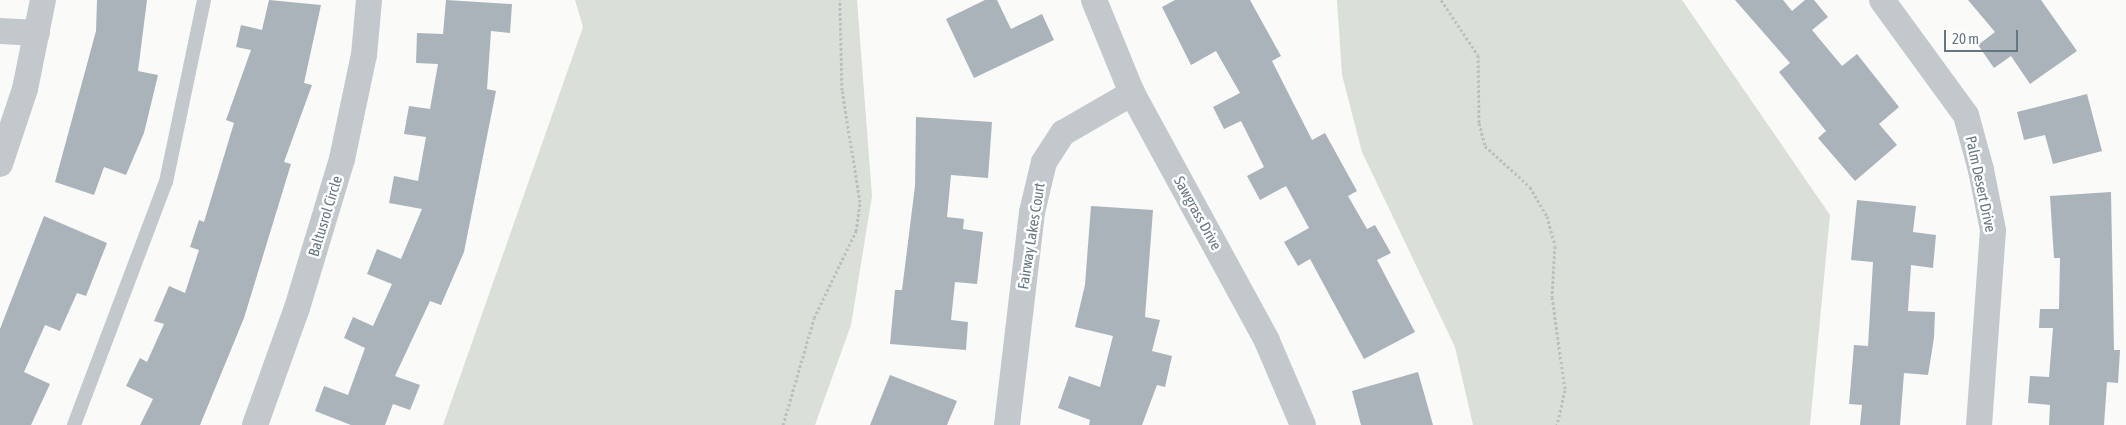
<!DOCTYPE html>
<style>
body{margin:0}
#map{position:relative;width:2126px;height:425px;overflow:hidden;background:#fafaf8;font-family:"Asap Condensed",sans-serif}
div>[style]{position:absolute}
.green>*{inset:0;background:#dadfd7}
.building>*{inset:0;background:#aab3b9}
.path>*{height:3px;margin-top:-1.5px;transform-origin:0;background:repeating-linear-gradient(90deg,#bbbfc2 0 2.5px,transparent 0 5px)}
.service>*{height:14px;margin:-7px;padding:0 7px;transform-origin:7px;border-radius:7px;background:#c3c8cc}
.minor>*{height:26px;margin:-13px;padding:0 13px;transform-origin:13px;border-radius:13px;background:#c3c8cc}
span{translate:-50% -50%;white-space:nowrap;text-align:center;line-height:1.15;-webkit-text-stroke:5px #fff;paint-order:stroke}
.street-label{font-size:15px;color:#657683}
.scale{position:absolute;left:1944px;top:30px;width:74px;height:22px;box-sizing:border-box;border:2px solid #657683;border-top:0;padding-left:6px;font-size:15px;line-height:18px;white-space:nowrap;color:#657683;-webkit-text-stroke:4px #fff;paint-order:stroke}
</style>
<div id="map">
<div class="green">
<i style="clip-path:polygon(575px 0,857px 0,872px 196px,851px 325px,815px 425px,443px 425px,583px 27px)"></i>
<i style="clip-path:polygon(1337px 0,1682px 0,1830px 215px,1810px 425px,1473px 425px,1455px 347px,1362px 152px,1342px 75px)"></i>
</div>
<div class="building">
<i style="clip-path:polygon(97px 0,147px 0,138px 71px,158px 75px,144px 133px,126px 175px,104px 167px,94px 195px,55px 182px,96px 31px)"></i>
<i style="clip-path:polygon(269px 0,321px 5px,304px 83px,312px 85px,284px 162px,291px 164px,244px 318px,200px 425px,140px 425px,153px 399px,126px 386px,140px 358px,147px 362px,164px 324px,154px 321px,169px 286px,185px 293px,199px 250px,190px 247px,199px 220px,204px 222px,234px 123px,226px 120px,251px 50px,236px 47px,241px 25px,262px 30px)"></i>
<i style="clip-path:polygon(446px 0,512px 4px,510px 33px,491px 31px,487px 89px,496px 91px,464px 252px,441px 305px,430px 301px,395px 376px,420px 385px,410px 410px,393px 404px,385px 425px,351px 425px,315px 411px,324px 386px,348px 395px,365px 348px,344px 338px,353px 317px,373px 326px,392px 284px,367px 274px,377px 249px,401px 259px,422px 209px,389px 203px,394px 176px,418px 181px,426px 137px,404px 134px,409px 106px,430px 109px,438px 64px,416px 63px,417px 33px,443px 34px)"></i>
<i style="clip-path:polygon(985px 0,997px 0,1011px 29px,1042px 14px,1054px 40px,974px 78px,946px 19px)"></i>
<i style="clip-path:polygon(1175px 0,1250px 0,1281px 56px,1272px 61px,1312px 140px,1325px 133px,1357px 191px,1348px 196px,1367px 229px,1375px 225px,1391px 253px,1377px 260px,1415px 332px,1364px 359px,1310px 259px,1298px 266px,1284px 242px,1309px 228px,1286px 186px,1260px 200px,1247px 176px,1264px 167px,1241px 121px,1224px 129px,1213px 107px,1240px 93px,1216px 51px,1191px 65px,1162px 7px)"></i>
<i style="clip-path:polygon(1735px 0,1783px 0,1792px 11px,1805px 0,1814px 0,1828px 17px,1812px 30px,1842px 66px,1857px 54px,1899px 107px,1879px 124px,1897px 145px,1855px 181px,1818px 138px,1826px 131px,1779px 72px,1790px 63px)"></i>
<i style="clip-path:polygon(1968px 0,2041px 0,2077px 51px,2030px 84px,2011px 56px,1994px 68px,1978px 45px,1995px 32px)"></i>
<i style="clip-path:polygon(2087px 94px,2102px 151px,2053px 164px,2045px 135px,2024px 140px,2017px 112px)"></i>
<i style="clip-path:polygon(916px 117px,992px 122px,988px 178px,951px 175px,947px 217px,964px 219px,963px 229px,983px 232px,977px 284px,955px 282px,951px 320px,968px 322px,966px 350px,890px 344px,895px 290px,902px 290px,915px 186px)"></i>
<i style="clip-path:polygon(2111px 192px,2114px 350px,2120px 350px,2118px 383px,2107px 382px,2104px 425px,2049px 425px,2050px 405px,2028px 403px,2030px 376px,2049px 377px,2053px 328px,2039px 328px,2040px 309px,2059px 309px,2060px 258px,2054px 258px,2050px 196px)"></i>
<i style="clip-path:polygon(1857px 200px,1916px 206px,1913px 232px,1936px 235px,1933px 268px,1911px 265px,1908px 311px,1935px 312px,1934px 338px,1928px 375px,1904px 373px,1900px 425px,1860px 425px,1862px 405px,1849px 404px,1854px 345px,1868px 346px,1873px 262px,1851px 260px)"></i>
<i style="clip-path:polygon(1091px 206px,1153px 210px,1145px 317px,1160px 320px,1152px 351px,1172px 356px,1165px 387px,1157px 385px,1142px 425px,1089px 425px,1090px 420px,1058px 408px,1069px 376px,1100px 387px,1113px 336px,1075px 327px,1085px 285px)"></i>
<i style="clip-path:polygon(44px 216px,107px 243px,86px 296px,77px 293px,60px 331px,45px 325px,24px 372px,50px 384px,31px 425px,0 425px,0 329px)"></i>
<i style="clip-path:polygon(1418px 372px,1433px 425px,1361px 425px,1352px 391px)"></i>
<i style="clip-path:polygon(890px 375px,957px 401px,947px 425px,870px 425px)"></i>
</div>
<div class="path">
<i style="left:1441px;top:0;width:66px;rotate:56.1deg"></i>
<i style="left:1478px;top:55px;width:68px;rotate:89.2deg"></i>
<i style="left:1479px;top:123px;width:24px;rotate:75deg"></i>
<i style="left:1485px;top:146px;width:61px;rotate:42.3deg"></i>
<i style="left:1530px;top:187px;width:34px;rotate:60deg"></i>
<i style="left:1547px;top:216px;width:31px;rotate:75deg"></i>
<i style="left:1555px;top:246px;width:51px;rotate:93.4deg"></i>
<i style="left:1552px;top:297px;width:94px;rotate:82deg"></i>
<i style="left:1565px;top:390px;width:36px;rotate:103deg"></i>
<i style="left:783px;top:425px;width:111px;rotate:-73.8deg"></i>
<i style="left:814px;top:318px;width:97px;rotate:-64.2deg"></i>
<i style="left:856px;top:231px;width:29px;rotate:-82deg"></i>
<i style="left:860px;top:202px;width:113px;rotate:-99.1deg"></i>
<i style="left:842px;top:90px;width:90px;rotate:-91.3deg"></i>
</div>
<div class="service">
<i style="left:74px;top:425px;width:260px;rotate:-69.3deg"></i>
<i style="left:166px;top:182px;width:186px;rotate:-78.2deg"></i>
</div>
<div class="minor">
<i style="left:1094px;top:0;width:100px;rotate:67.8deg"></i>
<i style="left:1132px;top:93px;width:282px;rotate:61.4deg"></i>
<i style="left:1267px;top:341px;width:91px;rotate:66.8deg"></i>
<i style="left:1882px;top:0;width:142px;rotate:53.9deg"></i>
<i style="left:1966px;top:115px;width:57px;rotate:74.7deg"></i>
<i style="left:1981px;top:170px;width:61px;rotate:78.7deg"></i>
<i style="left:1993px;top:230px;width:196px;rotate:94.1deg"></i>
<i style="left:0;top:31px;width:37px;rotate:3deg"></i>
<i style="left:0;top:164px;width:79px;rotate:-71.6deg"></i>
<i style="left:25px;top:89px;width:91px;rotate:-78.6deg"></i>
<i style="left:255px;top:425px;width:124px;rotate:-70.3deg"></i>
<i style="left:297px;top:308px;width:156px;rotate:-73.2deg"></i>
<i style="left:342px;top:159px;width:106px;rotate:-78.1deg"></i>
<i style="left:364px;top:55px;width:55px;rotate:-84.8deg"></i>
<i style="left:1007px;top:425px;width:214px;rotate:-83.3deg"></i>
<i style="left:1032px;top:212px;width:51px;rotate:-76.5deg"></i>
<i style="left:1044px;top:162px;width:35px;rotate:-57deg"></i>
<i style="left:1063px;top:133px;width:80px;rotate:-30.1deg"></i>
</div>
<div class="street-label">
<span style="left:1981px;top:184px;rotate:78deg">Palm Desert Drive</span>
<span style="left:1198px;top:213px;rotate:61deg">Sawgrass Drive</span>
<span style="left:325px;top:216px;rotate:-73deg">Baltusrol Circle</span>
<span style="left:1031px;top:236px;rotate:-81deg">Fairway Lakes Court</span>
</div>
<div class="scale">20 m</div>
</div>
